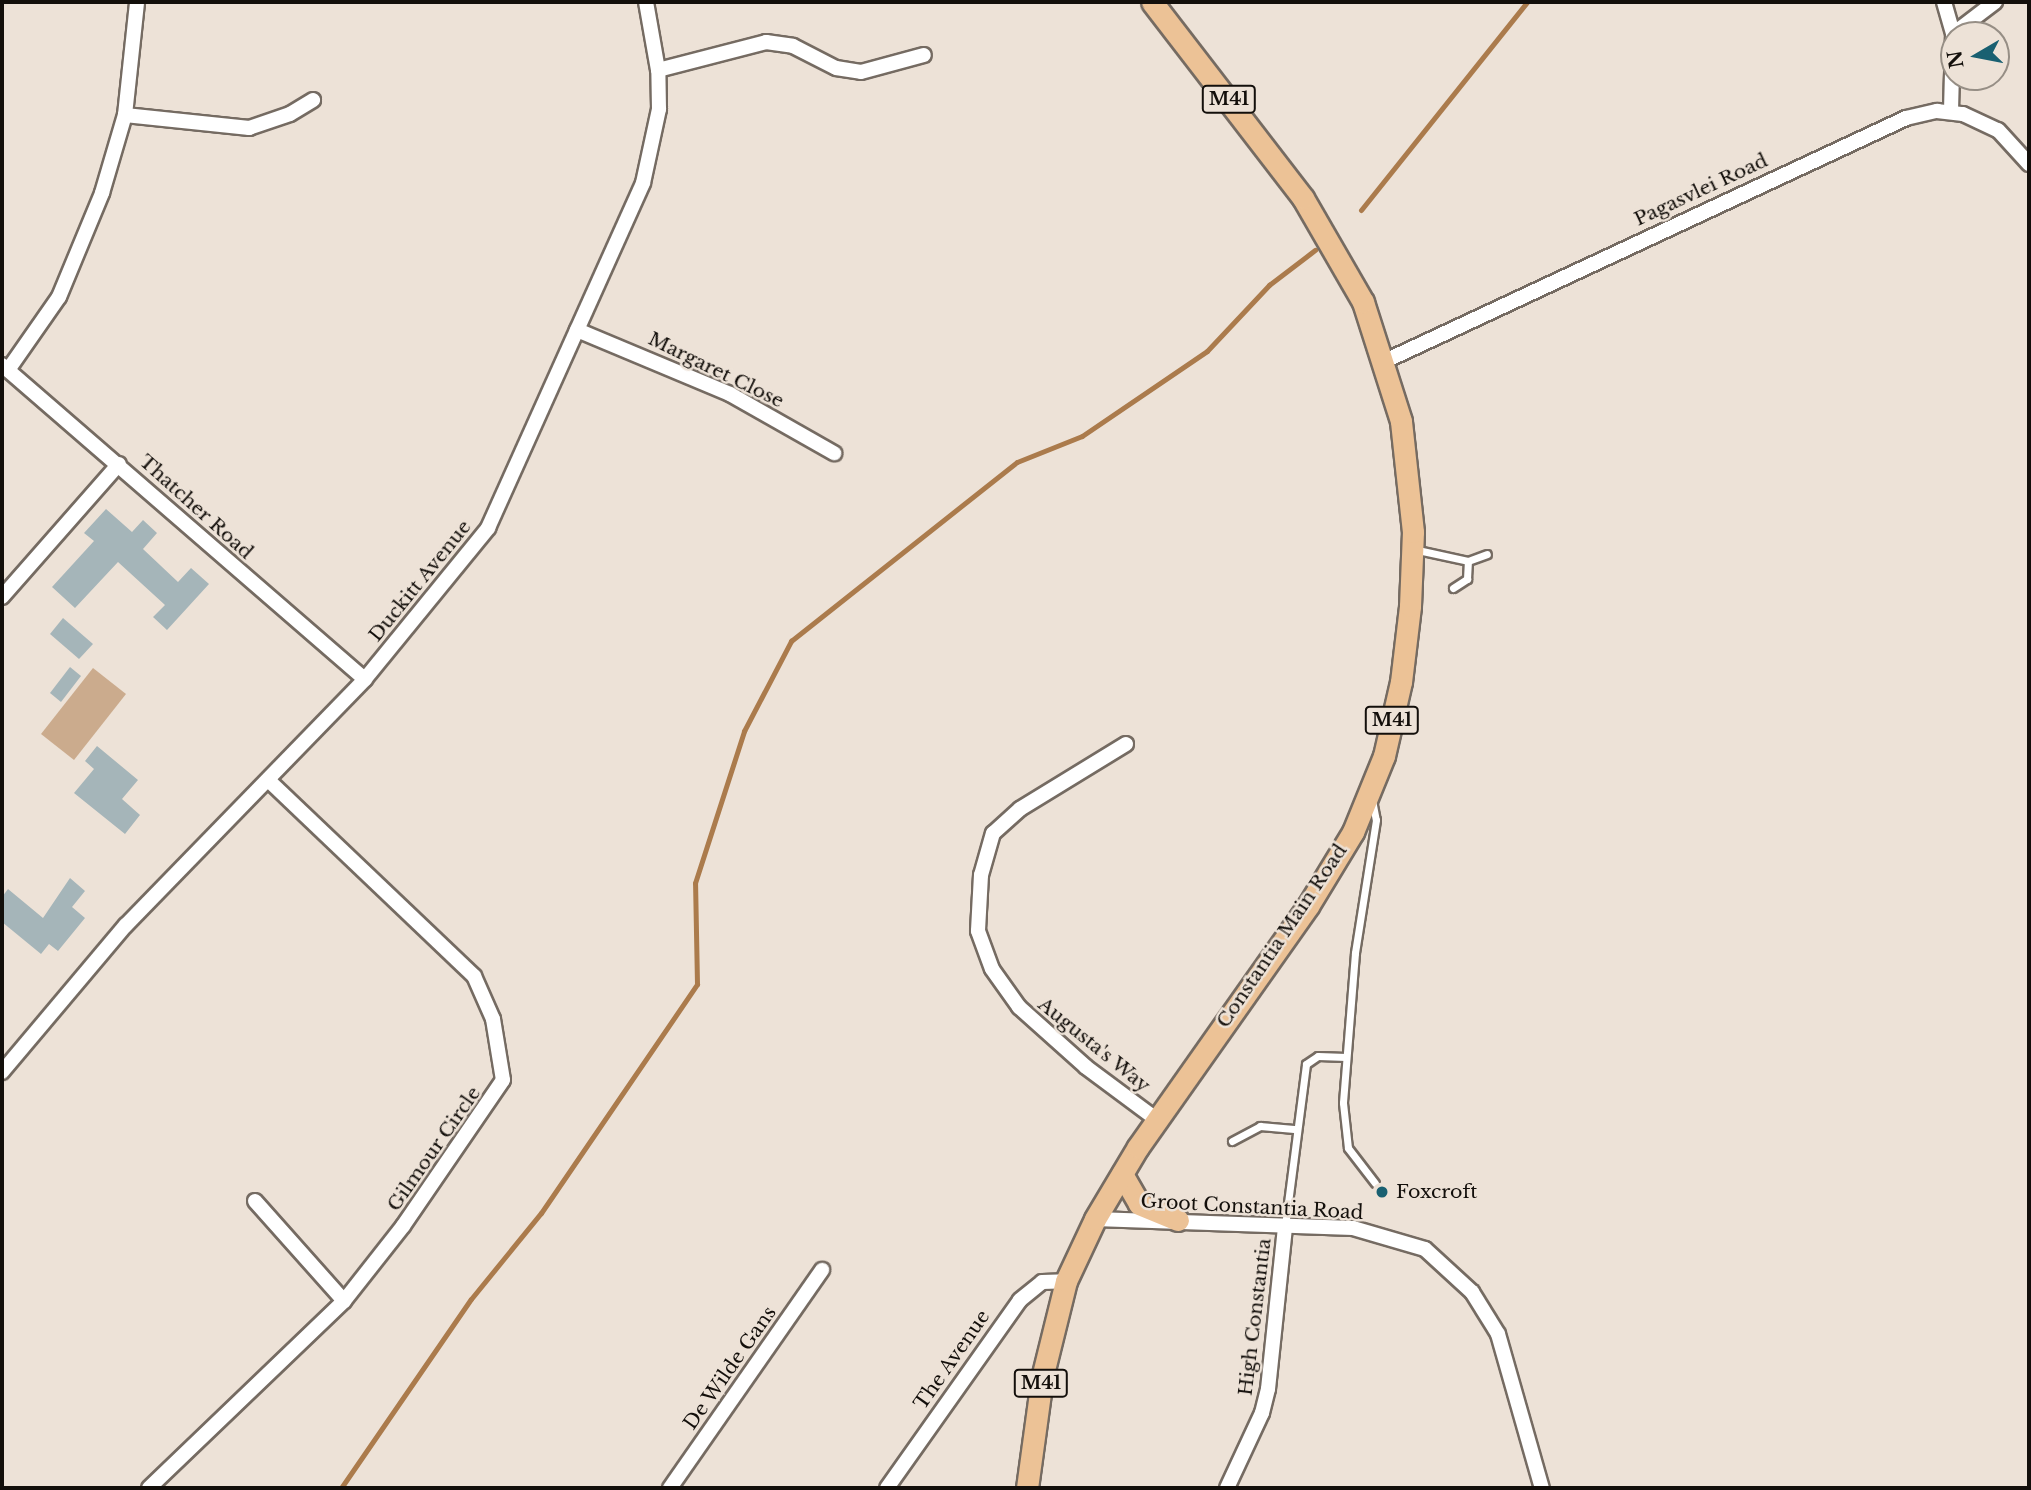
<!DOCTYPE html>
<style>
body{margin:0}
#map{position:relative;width:2031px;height:1490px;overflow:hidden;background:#ede2d7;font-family:"Libre Baskerville",serif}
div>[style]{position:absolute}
.green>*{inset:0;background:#cbab8d}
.stream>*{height:5px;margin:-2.5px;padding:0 2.5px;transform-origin:2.5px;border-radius:2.5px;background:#ab7b4c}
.building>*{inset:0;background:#a5b5b9}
.roads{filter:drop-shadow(2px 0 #756b62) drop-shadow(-2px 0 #756b62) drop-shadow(0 2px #756b62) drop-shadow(0 -2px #756b62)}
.service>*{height:7px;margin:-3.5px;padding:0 3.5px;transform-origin:3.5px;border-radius:3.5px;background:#fff}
.minor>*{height:14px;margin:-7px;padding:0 7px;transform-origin:7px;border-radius:7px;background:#fff}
.primary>*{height:21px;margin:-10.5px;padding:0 10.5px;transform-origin:10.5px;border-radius:10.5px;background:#ecc296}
.dots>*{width:19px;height:19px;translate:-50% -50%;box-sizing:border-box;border:4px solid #ede2d7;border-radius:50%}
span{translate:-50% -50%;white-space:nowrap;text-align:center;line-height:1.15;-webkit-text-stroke:5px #ede2d7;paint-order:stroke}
.shield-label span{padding:2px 5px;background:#ede2d7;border:2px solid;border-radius:5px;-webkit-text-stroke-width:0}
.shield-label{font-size:18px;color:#130f0b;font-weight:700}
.street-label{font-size:19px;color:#130f0b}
.poi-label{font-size:19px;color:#130f0b}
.left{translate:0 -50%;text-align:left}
.frame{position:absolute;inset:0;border:4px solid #130f0b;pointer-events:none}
.north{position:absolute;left:1940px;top:21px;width:70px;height:70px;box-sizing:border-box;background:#ede2d7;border:2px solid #968e85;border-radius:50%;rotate:260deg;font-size:19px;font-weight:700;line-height:28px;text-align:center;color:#130f0b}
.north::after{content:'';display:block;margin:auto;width:24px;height:32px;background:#196071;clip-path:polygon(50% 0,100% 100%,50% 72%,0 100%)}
</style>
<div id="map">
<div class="green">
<i style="clip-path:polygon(93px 668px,126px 694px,74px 760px,41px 734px)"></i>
</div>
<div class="stream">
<i style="left:1361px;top:210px;width:266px;rotate:-51.4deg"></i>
<i style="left:341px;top:1488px;width:229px;rotate:-55.5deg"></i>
<i style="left:471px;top:1299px;width:111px;rotate:-50.9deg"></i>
<i style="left:541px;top:1213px;width:277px;rotate:-55.7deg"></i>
<i style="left:697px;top:984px;width:101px;rotate:-91.1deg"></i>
<i style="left:695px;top:883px;width:160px;rotate:-72.1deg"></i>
<i style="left:744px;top:731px;width:102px;rotate:-62.4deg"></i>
<i style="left:791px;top:641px;width:288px;rotate:-38.4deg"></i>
<i style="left:1017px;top:462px;width:70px;rotate:-21.8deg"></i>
<i style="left:1082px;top:436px;width:151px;rotate:-34.2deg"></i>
<i style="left:1207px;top:351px;width:91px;rotate:-46.8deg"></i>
<i style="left:1269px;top:285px;width:58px;rotate:-37.3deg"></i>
</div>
<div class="building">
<i style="clip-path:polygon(106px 509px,132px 532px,143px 520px,157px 533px,143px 549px,178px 582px,191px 568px,209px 584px,167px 630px,153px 617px,165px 605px,118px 562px,75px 608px,52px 587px,94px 541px,84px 533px)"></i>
<i style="clip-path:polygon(63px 618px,93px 644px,79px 659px,50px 634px)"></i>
<i style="clip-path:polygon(70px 667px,81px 676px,61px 702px,50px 693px)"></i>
<i style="clip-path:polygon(97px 746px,138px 780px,122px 799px,140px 815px,125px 834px,74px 793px,94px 769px,85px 761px)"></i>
<i style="clip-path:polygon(70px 878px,85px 891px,72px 907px,85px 918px,58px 951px,49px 944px,41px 954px,2px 922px,2px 897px,8px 889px,43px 918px)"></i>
</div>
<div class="roads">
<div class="service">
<i style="left:1413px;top:549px;width:56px;rotate:12.3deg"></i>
<i style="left:1468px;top:561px;width:20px;rotate:-20deg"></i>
<i style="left:1453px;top:588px;width:17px;rotate:-33deg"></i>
<i style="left:1467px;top:579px;width:18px;rotate:-87deg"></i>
<i style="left:1372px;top:800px;width:20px;rotate:79deg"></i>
<i style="left:1376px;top:820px;width:135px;rotate:99deg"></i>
<i style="left:1355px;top:953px;width:150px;rotate:94.6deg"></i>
<i style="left:1343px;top:1103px;width:45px;rotate:83.7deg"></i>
<i style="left:1348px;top:1148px;width:44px;rotate:52.4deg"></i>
<i style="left:1232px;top:1141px;width:32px;rotate:-28deg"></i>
<i style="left:1260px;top:1126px;width:34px;rotate:5deg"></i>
<i style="left:1285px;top:1226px;width:163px;rotate:-82.6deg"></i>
<i style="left:1306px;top:1064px;width:14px;rotate:-34deg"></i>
<i style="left:1318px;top:1056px;width:28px;rotate:2deg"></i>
</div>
<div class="minor">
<i style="left:1944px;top:2px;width:33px;rotate:74deg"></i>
<i style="left:1953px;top:34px;width:77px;rotate:91.5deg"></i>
<i style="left:1953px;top:34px;width:53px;rotate:-37.3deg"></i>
<i style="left:658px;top:70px;width:112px;rotate:-14.5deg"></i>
<i style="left:766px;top:42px;width:27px;rotate:8deg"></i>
<i style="left:793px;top:46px;width:48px;rotate:27.1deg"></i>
<i style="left:836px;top:68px;width:25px;rotate:9deg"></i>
<i style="left:861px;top:72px;width:65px;rotate:-15.1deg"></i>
<i style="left:125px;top:115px;width:125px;rotate:6deg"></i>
<i style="left:249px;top:128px;width:43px;rotate:-18.9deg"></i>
<i style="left:290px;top:114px;width:27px;rotate:-31deg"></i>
<i style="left:577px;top:330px;width:166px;rotate:22.7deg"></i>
<i style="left:730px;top:394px;width:120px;rotate:29.6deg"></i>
<i style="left:1385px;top:361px;width:575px;rotate:-25deg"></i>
<i style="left:1906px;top:118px;width:32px;rotate:-13deg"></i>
<i style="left:1937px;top:111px;width:26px;rotate:7deg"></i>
<i style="left:1963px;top:114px;width:38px;rotate:25deg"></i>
<i style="left:1998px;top:130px;width:46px;rotate:47.6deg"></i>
<i style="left:2px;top:365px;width:480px;rotate:40.9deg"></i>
<i style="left:8px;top:370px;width:89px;rotate:-55.1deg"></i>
<i style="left:59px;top:297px;width:113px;rotate:-67.5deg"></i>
<i style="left:102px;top:193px;width:81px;rotate:-73.6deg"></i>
<i style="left:125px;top:115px;width:114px;rotate:-83.9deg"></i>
<i style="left:2px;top:597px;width:177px;rotate:-48.7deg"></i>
<i style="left:1126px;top:744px;width:124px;rotate:148.5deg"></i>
<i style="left:1020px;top:809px;width:36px;rotate:138deg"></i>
<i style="left:993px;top:833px;width:44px;rotate:105.9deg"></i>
<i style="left:981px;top:875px;width:56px;rotate:93.1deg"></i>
<i style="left:978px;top:931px;width:40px;rotate:69.8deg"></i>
<i style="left:992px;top:969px;width:47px;rotate:54.6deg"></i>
<i style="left:1019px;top:1007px;width:90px;rotate:41.8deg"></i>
<i style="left:1086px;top:1067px;width:87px;rotate:36.6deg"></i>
<i style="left:2px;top:1072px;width:192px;rotate:-49.9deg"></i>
<i style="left:126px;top:925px;width:343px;rotate:-45.8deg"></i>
<i style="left:365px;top:679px;width:195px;rotate:-50.8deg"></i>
<i style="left:488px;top:528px;width:378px;rotate:-65.8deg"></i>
<i style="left:643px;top:183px;width:76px;rotate:-77.8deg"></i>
<i style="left:659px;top:109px;width:39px;rotate:-91deg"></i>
<i style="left:658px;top:70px;width:69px;rotate:-100deg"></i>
<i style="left:255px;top:1201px;width:134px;rotate:48.3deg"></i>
<i style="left:1095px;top:1219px;width:258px;rotate:2deg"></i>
<i style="left:1353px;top:1228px;width:75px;rotate:16.3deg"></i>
<i style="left:1425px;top:1249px;width:64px;rotate:42.5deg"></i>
<i style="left:1472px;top:1292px;width:49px;rotate:58.2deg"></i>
<i style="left:1498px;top:1334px;width:160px;rotate:74.1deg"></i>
<i style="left:149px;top:1488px;width:270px;rotate:-43.8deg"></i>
<i style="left:344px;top:1301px;width:95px;rotate:-51.8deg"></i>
<i style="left:403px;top:1226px;width:177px;rotate:-55.6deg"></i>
<i style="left:503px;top:1080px;width:62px;rotate:-99.3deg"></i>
<i style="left:493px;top:1019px;width:47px;rotate:-113.8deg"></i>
<i style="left:474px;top:976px;width:283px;rotate:-136.4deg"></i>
<i style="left:670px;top:1488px;width:266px;rotate:-55.1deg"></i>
<i style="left:887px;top:1488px;width:230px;rotate:-54.7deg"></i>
<i style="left:1020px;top:1300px;width:28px;rotate:-39deg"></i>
<i style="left:1042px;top:1282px;width:24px;rotate:-2deg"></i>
<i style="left:1227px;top:1488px;width:83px;rotate:-65deg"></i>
<i style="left:1262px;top:1413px;width:25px;rotate:-76deg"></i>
<i style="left:1268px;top:1389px;width:164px;rotate:-84deg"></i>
</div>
<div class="primary">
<i style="left:1122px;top:1174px;width:34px;rotate:60deg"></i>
<i style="left:1139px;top:1204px;width:42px;rotate:22.3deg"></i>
<i style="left:1027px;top:1488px;width:111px;rotate:-82.2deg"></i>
<i style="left:1042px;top:1378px;width:100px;rotate:-76.1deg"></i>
<i style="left:1066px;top:1281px;width:68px;rotate:-64.9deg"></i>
<i style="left:1095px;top:1219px;width:84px;rotate:-59.2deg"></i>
<i style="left:1138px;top:1147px;width:295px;rotate:-54.8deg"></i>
<i style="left:1308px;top:906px;width:87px;rotate:-58.7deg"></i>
<i style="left:1353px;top:832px;width:82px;rotate:-67.8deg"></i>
<i style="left:1384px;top:756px;width:76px;rotate:-77.1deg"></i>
<i style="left:1401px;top:682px;width:77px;rotate:-83.2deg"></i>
<i style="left:1410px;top:606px;width:74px;rotate:-87.7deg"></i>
<i style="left:1413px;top:532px;width:112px;rotate:-96.2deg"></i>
<i style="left:1401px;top:421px;width:125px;rotate:-107.7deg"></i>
<i style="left:1363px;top:302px;width:120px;rotate:-120deg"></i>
<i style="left:1303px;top:198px;width:247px;rotate:-127.6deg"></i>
</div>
</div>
<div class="dots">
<i style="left:1382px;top:1192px;background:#196071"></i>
</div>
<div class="shield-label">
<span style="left:1229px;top:99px">M41</span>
<span style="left:1392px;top:720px">M41</span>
<span style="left:1041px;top:1383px">M41</span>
</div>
<div class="street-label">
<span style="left:1701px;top:190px;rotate:-25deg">Pagasvlei Road</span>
<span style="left:716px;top:370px;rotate:26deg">Margaret Close</span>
<span style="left:196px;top:507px;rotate:42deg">Thatcher Road</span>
<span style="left:420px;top:581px;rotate:-51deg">Duckitt Avenue</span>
<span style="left:1282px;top:936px;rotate:-56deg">Constantia Main Road</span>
<span style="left:1094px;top:1045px;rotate:39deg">Augusta's Way</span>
<span style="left:434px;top:1149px;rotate:-55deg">Gilmour Circle</span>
<span style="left:1252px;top:1207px;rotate:3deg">Groot Constantia Road</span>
<span style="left:1255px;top:1317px;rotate:-83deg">High Constantia</span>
<span style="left:952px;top:1360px;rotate:-55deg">The Avenue</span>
<span style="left:730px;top:1368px;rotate:-55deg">De Wilde Gans</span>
</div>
<div class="poi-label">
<span class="left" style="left:1396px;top:1192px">Foxcroft</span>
</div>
<div class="frame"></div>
<div class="north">N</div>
</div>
